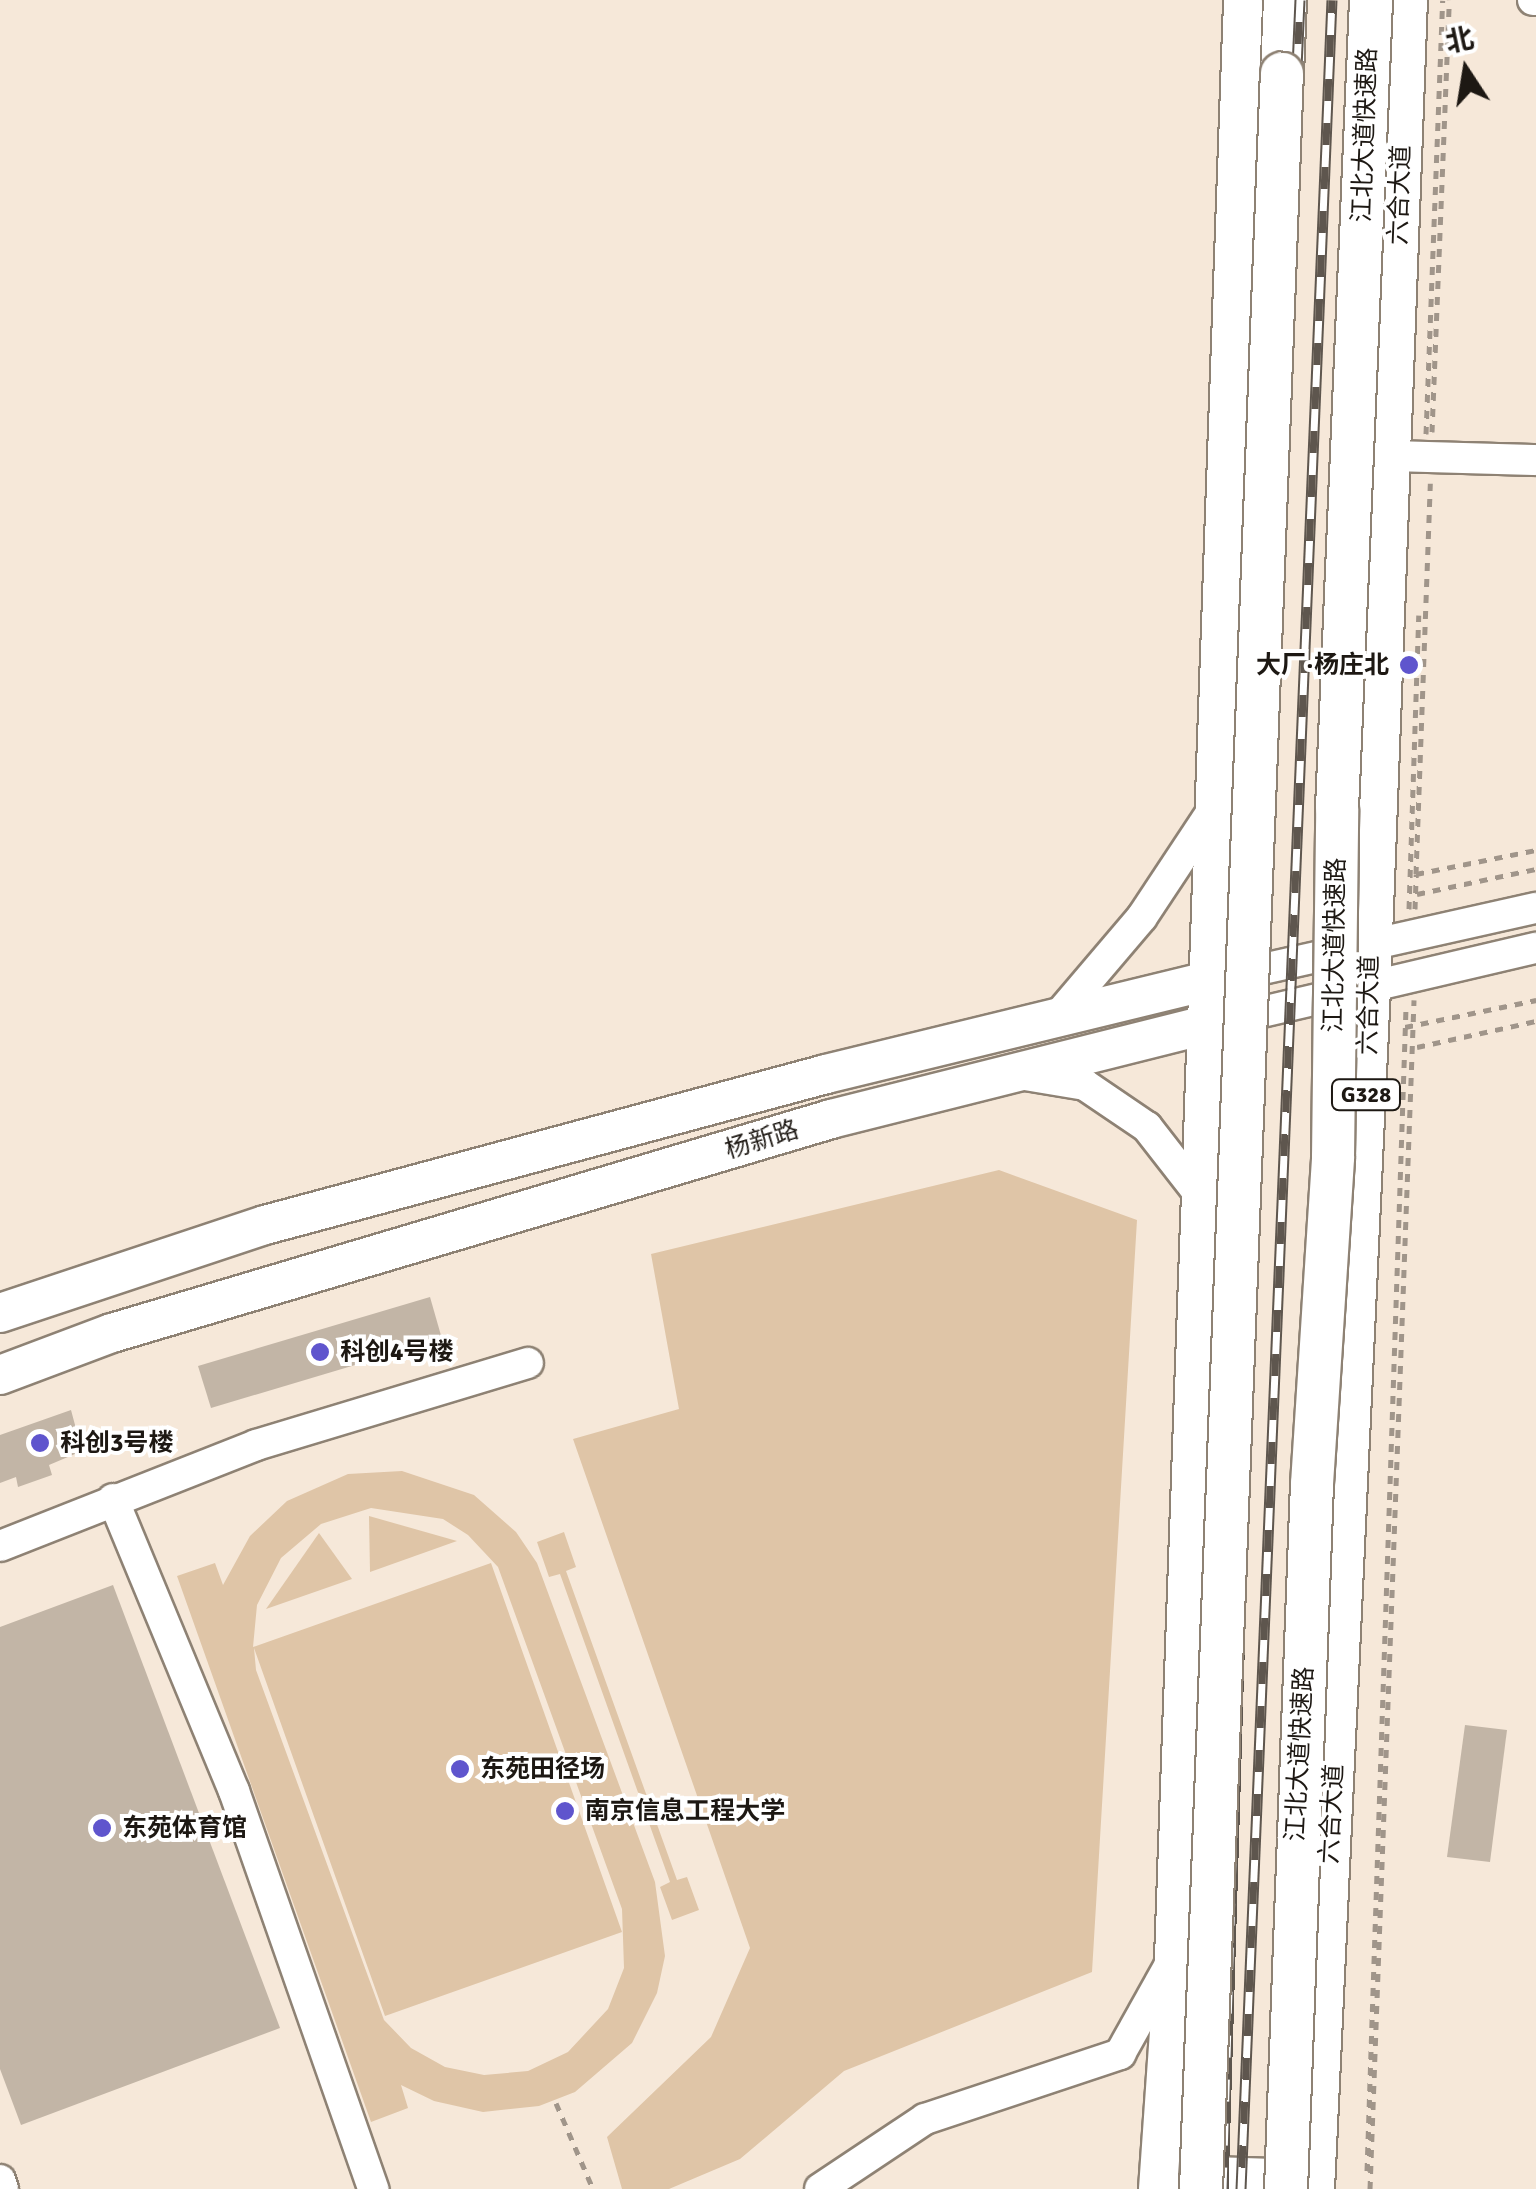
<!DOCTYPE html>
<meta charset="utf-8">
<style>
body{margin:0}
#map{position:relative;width:1536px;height:2189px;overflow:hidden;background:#f6e8d9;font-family:Signika,"Noto Sans SC",sans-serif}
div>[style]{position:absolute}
.green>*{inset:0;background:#dfc5a7}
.building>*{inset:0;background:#c2b5a6}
.path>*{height:5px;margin-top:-2.5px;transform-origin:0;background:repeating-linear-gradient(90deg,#a0958a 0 8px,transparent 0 16px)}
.roads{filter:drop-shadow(2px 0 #8e8274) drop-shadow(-2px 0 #8e8274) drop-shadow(0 2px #8e8274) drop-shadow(0 -2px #8e8274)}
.minor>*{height:30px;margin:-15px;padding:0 15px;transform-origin:15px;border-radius:15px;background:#fff}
.major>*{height:38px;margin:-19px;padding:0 19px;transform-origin:19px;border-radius:19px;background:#fff}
.highway>*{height:42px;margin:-21px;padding:0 21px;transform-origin:21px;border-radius:21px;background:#fff}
.rail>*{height:11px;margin-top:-5.5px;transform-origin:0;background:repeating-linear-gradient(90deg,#fff 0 22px,#5e564e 0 44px);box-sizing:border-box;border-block:2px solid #5e564e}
.bridges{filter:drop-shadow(2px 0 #8e8274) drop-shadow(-2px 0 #8e8274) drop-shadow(0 2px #8e8274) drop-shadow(0 -2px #8e8274)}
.highway-bridge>*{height:42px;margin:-21px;padding:0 21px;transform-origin:21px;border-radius:21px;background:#fff}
.dots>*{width:28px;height:28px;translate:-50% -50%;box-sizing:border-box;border:5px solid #fff;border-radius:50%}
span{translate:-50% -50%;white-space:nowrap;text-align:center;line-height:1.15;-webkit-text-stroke:8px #fff;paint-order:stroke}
.shield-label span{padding:2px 8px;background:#fff;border:2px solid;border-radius:8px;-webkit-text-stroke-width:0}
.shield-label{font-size:22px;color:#1d1813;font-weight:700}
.street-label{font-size:25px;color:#1d1813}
.poi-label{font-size:25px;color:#1d1813;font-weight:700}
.right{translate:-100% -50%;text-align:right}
.left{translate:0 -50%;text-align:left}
.north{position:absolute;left:1416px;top:20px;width:100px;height:100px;-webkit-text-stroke:8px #fff;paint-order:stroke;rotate:348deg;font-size:28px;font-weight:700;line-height:40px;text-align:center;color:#1d1813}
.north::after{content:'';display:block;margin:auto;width:35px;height:45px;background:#1d1813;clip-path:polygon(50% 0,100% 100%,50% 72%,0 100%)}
</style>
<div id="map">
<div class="green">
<i style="clip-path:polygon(999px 1170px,1137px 1220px,1092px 1972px,844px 2071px,740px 2159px,669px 2189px,622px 2189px,607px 2137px,711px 2037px,750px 1948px,573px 1439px,679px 1409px,651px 1254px)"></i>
<i style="clip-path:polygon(evenodd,402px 1471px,474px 1495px,516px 1532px,537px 1563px,655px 1882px,665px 1956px,657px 1993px,632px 2043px,575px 2092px,539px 2106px,483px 2112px,434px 2101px,401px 2085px,408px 2108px,371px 2122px,177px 1576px,215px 1563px,223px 1585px,250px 1536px,287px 1501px,348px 1474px,402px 1471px,371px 1508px,443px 1519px,468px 1535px,498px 1567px,622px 1909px,624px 1968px,608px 2009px,568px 2052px,528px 2071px,484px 2075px,445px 2067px,411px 2048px,384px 2020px,256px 1670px,254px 1648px,385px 2016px,622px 1932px,491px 1563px,253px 1647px,257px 1605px,281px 1558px,321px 1524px,371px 1508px)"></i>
<i style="clip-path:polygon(369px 1516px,457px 1541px,370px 1572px)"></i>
<i style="clip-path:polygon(564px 1532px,576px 1567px,566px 1571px,677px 1880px,687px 1877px,699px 1910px,672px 1920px,660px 1887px,670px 1882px,560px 1574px,549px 1577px,537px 1542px)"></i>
<i style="clip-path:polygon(319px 1533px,352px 1579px,266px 1609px)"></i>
</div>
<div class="building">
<i style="clip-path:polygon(430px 1297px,442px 1339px,211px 1408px,198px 1366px)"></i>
<i style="clip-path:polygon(71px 1410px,82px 1451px,49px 1465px,52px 1475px,18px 1487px,16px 1477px,0 1483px,0 1435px)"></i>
<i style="clip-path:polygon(113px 1585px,280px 2028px,21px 2125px,0 2069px,0 1627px)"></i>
<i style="clip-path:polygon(1465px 1725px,1507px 1730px,1490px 1862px,1447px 1857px)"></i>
</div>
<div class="path">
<i style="left:1432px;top:432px;width:432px;rotate:-87.7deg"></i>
<i style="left:1426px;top:434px;width:434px;rotate:-87.8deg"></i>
<i style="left:1416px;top:874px;width:391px;rotate:-87.9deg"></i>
<i style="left:1417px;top:894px;width:122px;rotate:-11.9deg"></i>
<i style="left:1409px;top:909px;width:294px;rotate:-88.1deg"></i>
<i style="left:1415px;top:909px;width:35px;rotate:-88deg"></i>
<i style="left:1416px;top:874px;width:122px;rotate:-11.3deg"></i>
<i style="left:1405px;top:1027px;width:134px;rotate:-11.6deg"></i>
<i style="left:1417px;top:1047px;width:122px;rotate:-12.3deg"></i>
<i style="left:556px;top:2103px;width:94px;rotate:66.7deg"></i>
<i style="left:1367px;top:2171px;width:1167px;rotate:-88.08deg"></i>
<i style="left:1370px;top:2189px;width:1190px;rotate:-87.88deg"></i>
</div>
<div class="roads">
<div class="minor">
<i style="left:1533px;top:0;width:3px"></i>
<i style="left:1390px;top:456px;width:146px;rotate:1.6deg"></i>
<i style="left:1231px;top:976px;width:312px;rotate:-12.6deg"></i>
<i style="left:1057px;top:1017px;width:131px;rotate:-49.6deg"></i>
<i style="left:1142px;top:917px;width:134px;rotate:-56.5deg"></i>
<i style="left:1228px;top:1020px;width:316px;rotate:-13.2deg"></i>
<i style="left:1019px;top:1074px;width:67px;rotate:9.5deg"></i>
<i style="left:1085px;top:1085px;width:75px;rotate:34.1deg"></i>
<i style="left:1147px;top:1127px;width:86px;rotate:52.1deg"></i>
<i style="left:113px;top:1499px;width:316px;rotate:67.5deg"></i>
<i style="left:234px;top:1791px;width:422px;rotate:70.7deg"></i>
<i style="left:0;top:1546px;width:275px;rotate:-21.5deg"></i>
<i style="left:256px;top:1445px;width:284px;rotate:-16.8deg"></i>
<i style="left:0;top:2180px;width:9px;rotate:72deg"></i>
<i style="left:820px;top:2189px;width:126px;rotate:-33.7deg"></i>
<i style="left:925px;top:2119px;width:206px;rotate:-18.4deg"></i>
<i style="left:1120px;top:2054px;width:107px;rotate:-60.8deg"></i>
</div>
<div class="major">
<i style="left:0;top:1313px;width:279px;rotate:-18.4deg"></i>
<i style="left:265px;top:1225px;width:581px;rotate:-15.06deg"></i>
<i style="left:826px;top:1074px;width:393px;rotate:-13.7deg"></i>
<i style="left:0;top:1375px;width:120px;rotate:-20.6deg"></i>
<i style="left:112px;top:1333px;width:750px;rotate:-16.57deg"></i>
<i style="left:831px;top:1119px;width:387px;rotate:-14.1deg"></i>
<i style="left:1158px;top:2189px;width:231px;rotate:-86deg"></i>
<i style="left:1174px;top:1959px;width:1960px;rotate:-87.98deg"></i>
<i style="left:1189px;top:2189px;width:26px;rotate:-29deg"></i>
<i style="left:1212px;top:2176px;width:62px;rotate:1.8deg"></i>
<i style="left:1274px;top:2178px;width:16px;rotate:43deg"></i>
<i style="left:1315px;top:2189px;width:1201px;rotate:-87.33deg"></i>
<i style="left:1371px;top:989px;width:990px;rotate:-87.86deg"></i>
</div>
<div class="highway">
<i style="left:1282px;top:74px;width:74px;rotate:-87.7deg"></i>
</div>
</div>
<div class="rail">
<i style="left:1223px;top:2189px;width:1421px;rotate:-88.27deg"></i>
<i style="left:1266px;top:769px;width:770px;rotate:-87.47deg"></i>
<i style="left:1241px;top:2189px;width:2191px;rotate:-87.62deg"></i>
</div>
<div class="bridges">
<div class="highway-bridge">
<i style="left:1201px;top:2189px;width:2117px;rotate:-87.81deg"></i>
<i style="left:1286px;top:2189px;width:705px;rotate:-87.89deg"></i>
<i style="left:1312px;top:1484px;width:328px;rotate:-86.3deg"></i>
<i style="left:1333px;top:1157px;width:348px;rotate:-89.3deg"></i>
<i style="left:1337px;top:809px;width:810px;rotate:-87.59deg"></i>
</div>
</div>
<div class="dots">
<i style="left:1409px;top:665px;background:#5f55cd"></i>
<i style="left:320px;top:1352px;background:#5f55cd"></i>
<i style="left:40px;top:1443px;background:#5f55cd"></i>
<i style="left:460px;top:1769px;background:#5f55cd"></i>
<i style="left:565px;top:1811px;background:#5f55cd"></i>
<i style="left:102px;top:1828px;background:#5f55cd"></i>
</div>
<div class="shield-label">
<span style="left:1366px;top:1095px">G328</span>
</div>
<div class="street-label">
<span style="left:1365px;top:135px;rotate:-88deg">江北大道快速路</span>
<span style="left:1400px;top:195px;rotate:-88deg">六合大道</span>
<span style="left:1335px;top:945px;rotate:-89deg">江北大道快速路</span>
<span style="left:1369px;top:1005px;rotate:-89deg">六合大道</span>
<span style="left:762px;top:1140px;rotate:-17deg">杨新路</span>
<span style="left:1300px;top:1754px;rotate:-87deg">江北大道快速路</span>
<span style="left:1332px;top:1814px;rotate:-87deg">六合大道</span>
</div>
<div class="poi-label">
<span class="right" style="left:1389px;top:665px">大厂·杨庄北</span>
<span class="left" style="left:340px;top:1352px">科创4号楼</span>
<span class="left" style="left:60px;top:1443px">科创3号楼</span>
<span class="left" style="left:480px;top:1769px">东苑田径场</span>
<span class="left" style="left:585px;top:1811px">南京信息工程大学</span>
<span class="left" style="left:122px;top:1828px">东苑体育馆</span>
</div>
<div class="north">北</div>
</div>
